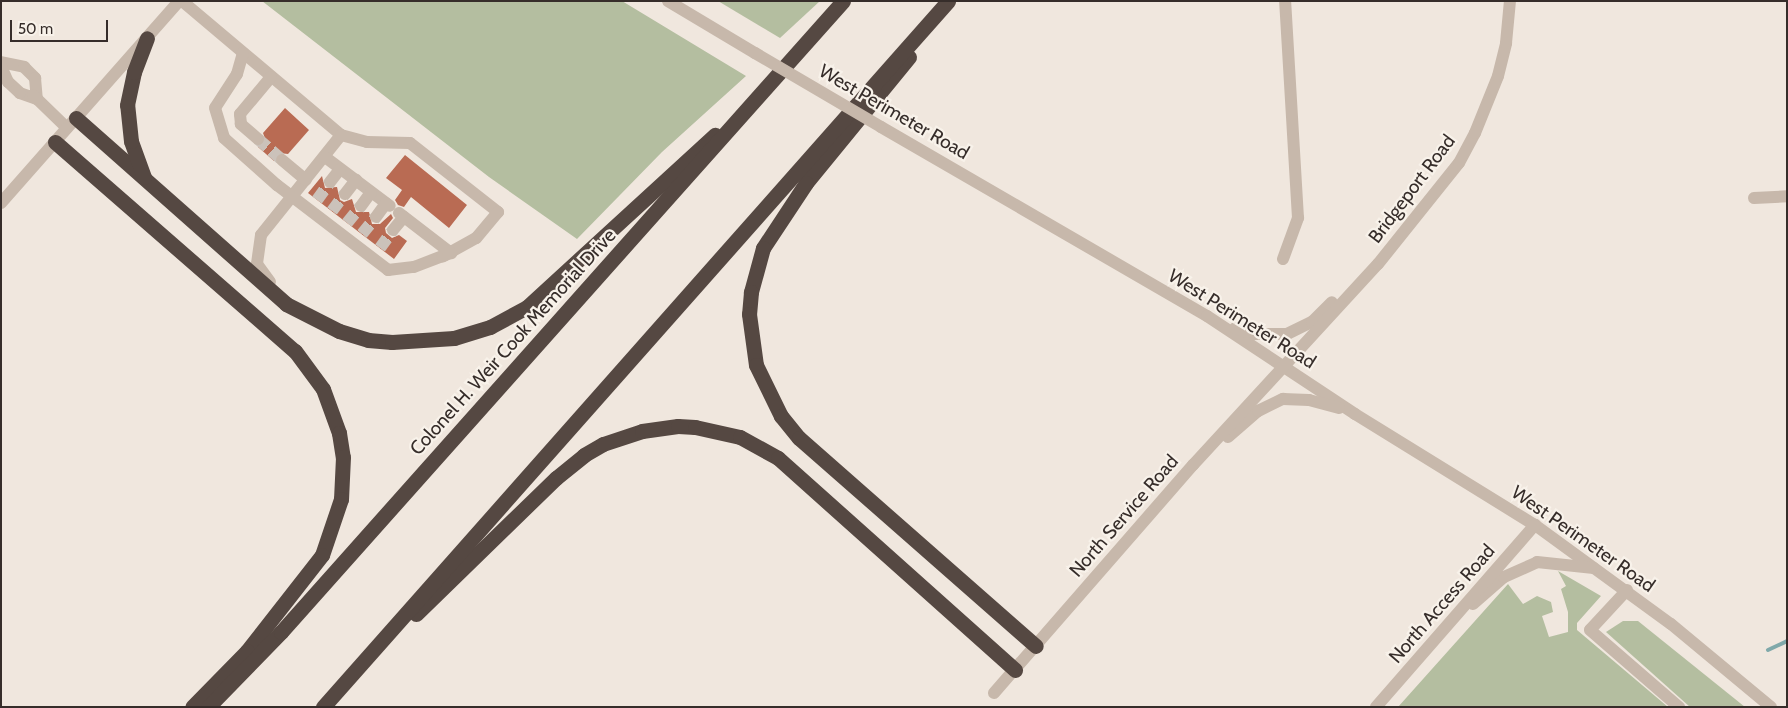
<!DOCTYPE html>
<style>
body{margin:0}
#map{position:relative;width:1788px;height:708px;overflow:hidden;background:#f0e7de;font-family:Cabin,sans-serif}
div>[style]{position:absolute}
.green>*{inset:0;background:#b4bea0}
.stream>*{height:4px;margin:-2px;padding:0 2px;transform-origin:2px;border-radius:2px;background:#80a9aa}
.building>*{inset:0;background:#b96b53}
.minor-tunnel>*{height:12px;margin-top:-6px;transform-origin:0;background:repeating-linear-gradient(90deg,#cbc2ba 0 12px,transparent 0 18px)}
.minor>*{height:12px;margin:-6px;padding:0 6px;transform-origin:6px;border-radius:6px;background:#c7b8ab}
.highway>*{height:15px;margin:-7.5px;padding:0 7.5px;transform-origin:7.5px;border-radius:7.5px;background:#554842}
.minor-bridge>*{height:12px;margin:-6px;padding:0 6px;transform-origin:6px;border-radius:6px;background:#c7b8ab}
span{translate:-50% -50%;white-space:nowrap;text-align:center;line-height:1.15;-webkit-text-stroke:4.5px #f8f2ea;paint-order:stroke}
.street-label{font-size:19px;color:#362d2a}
.frame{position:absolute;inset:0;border:2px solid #362d2a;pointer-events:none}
.scale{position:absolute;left:10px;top:20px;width:98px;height:22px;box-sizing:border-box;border:2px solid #362d2a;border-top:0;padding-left:6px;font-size:15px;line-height:18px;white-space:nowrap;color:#362d2a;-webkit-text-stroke:4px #f8f2ea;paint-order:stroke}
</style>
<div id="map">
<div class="green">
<i style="clip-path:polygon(262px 1px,622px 1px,746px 76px,662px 152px,577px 239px,489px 177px)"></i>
<i style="clip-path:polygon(718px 1px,820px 1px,780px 38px)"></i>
<i style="clip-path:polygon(1558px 571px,1601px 596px,1577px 623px,1577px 630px,1668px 707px,1398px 707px,1508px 584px,1523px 604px,1537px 596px,1551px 602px,1553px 612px,1542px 616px,1549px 637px,1568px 632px,1568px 612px,1561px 589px,1566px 586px)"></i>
<i style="clip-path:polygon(1623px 621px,1638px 621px,1745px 707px,1690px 707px,1606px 632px)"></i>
</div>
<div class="stream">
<i style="left:1768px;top:650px;width:21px;rotate:-25deg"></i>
</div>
<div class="building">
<i style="clip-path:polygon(285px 108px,309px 130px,288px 154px,279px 153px,274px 161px,258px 147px,266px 141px,263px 133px)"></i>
<i style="clip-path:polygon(405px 155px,467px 205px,449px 228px,411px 197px,404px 207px,398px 205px,395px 200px,402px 190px,386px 178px)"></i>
<i style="clip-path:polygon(322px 176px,325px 188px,337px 187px,340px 200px,344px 202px,352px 199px,356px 212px,369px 212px,372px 224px,380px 224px,391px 214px,393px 218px,385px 228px,386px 233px,392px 238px,399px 235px,407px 241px,394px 259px,308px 193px)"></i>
</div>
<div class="minor-tunnel">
<i style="left:258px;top:139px;width:32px;rotate:41deg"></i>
<i style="left:317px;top:200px;width:22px;rotate:-54deg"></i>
<i style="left:332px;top:211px;width:21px;rotate:-53deg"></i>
<i style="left:347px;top:223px;width:22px;rotate:-51deg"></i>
<i style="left:362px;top:234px;width:22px;rotate:-51deg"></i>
<i style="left:380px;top:248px;width:22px;rotate:-54deg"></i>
</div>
<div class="minor">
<i style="left:182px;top:1px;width:208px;rotate:40.1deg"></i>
<i style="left:341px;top:135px;width:128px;rotate:128.7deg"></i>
<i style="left:261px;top:235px;width:29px;rotate:98deg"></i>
<i style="left:257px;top:264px;width:22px;rotate:54deg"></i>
<i style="left:668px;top:1px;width:101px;rotate:30.9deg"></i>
<i style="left:243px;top:53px;width:22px;rotate:106deg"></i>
<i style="left:237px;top:74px;width:40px;rotate:122.9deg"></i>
<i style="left:215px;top:108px;width:31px;rotate:73deg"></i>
<i style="left:224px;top:138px;width:71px;rotate:41.6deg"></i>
<i style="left:277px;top:185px;width:140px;rotate:37.4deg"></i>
<i style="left:388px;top:270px;width:26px;rotate:-7deg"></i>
<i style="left:414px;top:267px;width:40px;rotate:-21deg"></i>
<i style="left:1px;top:62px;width:24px;rotate:12deg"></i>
<i style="left:24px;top:67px;width:16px;rotate:45deg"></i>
<i style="left:35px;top:78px;width:21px;rotate:85deg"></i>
<i style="left:37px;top:99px;width:18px;rotate:-161deg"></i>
<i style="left:20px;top:93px;width:16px;rotate:-137deg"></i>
<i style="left:8px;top:82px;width:17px;rotate:-114deg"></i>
<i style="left:33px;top:95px;width:47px;rotate:44.1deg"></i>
<i style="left:881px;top:127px;width:377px;rotate:30.1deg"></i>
<i style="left:1207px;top:316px;width:178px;rotate:33.5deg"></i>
<i style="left:1355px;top:414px;width:211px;rotate:31.7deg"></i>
<i style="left:1535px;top:525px;width:168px;rotate:36.1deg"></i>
<i style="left:1671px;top:624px;width:130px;rotate:39.7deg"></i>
<i style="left:341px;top:135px;width:27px;rotate:15deg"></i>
<i style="left:367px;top:142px;width:43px;rotate:1.3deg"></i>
<i style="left:410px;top:143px;width:112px;rotate:38.1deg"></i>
<i style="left:498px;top:212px;width:34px;rotate:130deg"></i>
<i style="left:476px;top:238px;width:38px;rotate:151deg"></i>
<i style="left:258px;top:139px;width:23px;rotate:-139deg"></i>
<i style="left:241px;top:124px;width:10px;rotate:-96deg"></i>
<i style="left:240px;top:114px;width:48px;rotate:-50deg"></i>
<i style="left:325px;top:157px;width:81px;rotate:37deg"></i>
<i style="left:282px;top:160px;width:31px;rotate:40deg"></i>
<i style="left:330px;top:182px;width:16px;rotate:-52deg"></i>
<i style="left:345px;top:194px;width:18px;rotate:-52deg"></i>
<i style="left:1754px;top:198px;width:33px;rotate:-3deg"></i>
<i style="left:1px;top:203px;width:269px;rotate:-48.6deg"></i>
<i style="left:361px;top:206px;width:17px;rotate:-54deg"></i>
<i style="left:399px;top:213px;width:66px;rotate:37.6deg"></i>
<i style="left:376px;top:217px;width:17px;rotate:-54deg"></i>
<i style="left:393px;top:230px;width:17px;rotate:-50deg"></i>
<i style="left:1283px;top:259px;width:44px;rotate:-69.9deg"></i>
<i style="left:1298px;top:218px;width:217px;rotate:-93.4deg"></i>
<i style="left:1235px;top:328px;width:20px;rotate:18deg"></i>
<i style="left:1254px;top:334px;width:33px"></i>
<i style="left:1287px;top:334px;width:28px;rotate:-26deg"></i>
<i style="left:1312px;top:322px;width:28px;rotate:-45deg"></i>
<i style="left:1228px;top:437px;width:40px;rotate:-41deg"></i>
<i style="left:1258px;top:411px;width:28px;rotate:-26deg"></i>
<i style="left:1283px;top:399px;width:26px;rotate:2deg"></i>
<i style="left:1309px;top:400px;width:31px;rotate:15deg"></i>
<i style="left:1627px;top:590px;width:54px;rotate:132.8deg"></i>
<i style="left:1590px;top:630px;width:118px;rotate:40.9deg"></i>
<i style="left:1473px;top:604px;width:41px;rotate:-41.1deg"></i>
<i style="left:1504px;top:577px;width:36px;rotate:-24deg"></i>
<i style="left:1537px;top:562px;width:57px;rotate:6deg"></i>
<i style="left:994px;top:693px;width:303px;rotate:-48.9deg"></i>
<i style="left:1193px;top:465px;width:273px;rotate:-47.4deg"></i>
<i style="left:1378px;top:264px;width:129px;rotate:-51.3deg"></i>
<i style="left:1459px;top:163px;width:34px;rotate:-62deg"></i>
<i style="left:1475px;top:133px;width:61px;rotate:-68deg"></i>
<i style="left:1498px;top:76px;width:34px;rotate:-76deg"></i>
<i style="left:1506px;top:43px;width:42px;rotate:-84.6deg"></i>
<i style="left:1376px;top:707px;width:242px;rotate:-48.9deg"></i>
</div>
<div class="highway">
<i style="left:909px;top:57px;width:163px;rotate:129.3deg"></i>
<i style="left:806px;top:183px;width:78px;rotate:123.5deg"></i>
<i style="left:763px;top:248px;width:46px;rotate:105.3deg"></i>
<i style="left:751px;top:292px;width:22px;rotate:95deg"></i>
<i style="left:749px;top:314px;width:51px;rotate:82.2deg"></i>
<i style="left:756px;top:365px;width:57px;rotate:63.9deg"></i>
<i style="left:781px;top:416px;width:28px;rotate:51deg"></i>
<i style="left:799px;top:438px;width:315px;rotate:41.3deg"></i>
<i style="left:76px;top:118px;width:281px;rotate:41.5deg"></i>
<i style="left:286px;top:304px;width:59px;rotate:27deg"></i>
<i style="left:339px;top:331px;width:30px;rotate:17deg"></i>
<i style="left:368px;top:340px;width:24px;rotate:5deg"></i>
<i style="left:392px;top:342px;width:62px;rotate:-3.7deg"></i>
<i style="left:454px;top:338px;width:38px;rotate:-17deg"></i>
<i style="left:490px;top:327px;width:42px;rotate:-28.4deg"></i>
<i style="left:527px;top:307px;width:255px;rotate:-42.5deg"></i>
<i style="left:55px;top:142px;width:318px;rotate:41.1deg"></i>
<i style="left:295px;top:351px;width:47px;rotate:53.6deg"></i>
<i style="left:323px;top:389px;width:47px;rotate:70deg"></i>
<i style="left:339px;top:433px;width:24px;rotate:81deg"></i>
<i style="left:343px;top:457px;width:42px;rotate:92.7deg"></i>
<i style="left:341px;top:499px;width:59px;rotate:108.7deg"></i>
<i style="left:322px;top:555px;width:122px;rotate:128deg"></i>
<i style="left:247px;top:651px;width:78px;rotate:134.5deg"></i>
<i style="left:144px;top:177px;width:38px;rotate:-110deg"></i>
<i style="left:131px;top:141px;width:36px;rotate:-96deg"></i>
<i style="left:127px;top:105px;width:34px;rotate:-78deg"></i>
<i style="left:134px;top:72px;width:36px;rotate:-69deg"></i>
<i style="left:416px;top:614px;width:195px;rotate:-44.2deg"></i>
<i style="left:556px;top:478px;width:36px;rotate:-39deg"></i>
<i style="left:584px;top:455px;width:22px;rotate:-30deg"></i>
<i style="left:603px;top:444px;width:41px;rotate:-18.4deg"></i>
<i style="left:642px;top:431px;width:36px;rotate:-8deg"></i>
<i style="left:678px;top:426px;width:17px;rotate:3deg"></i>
<i style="left:695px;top:427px;width:46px;rotate:12.5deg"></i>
<i style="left:740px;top:437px;width:43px;rotate:28.9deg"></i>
<i style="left:778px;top:458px;width:318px;rotate:41.8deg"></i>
<i style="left:208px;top:707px;width:105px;rotate:-45.8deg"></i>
<i style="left:281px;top:632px;width:845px;rotate:-48.31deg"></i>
<i style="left:323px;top:707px;width:943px;rotate:-48.48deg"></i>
</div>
<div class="minor-bridge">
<i style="left:755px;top:53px;width:146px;rotate:30.4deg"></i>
</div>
<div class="street-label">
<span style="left:894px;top:112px;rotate:30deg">West Perimeter Road</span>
<span style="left:1412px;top:189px;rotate:-53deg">Bridgeport Road</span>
<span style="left:1242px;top:319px;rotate:32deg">West Perimeter Road</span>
<span style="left:513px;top:342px;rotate:-48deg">Colonel H. Weir Cook Memorial Drive</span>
<span style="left:1124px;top:516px;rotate:-49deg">North Service Road</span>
<span style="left:1583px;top:539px;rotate:35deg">West Perimeter Road</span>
<span style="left:1442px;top:604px;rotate:-49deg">North Access Road</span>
</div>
<div class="frame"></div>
<div class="scale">50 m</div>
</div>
